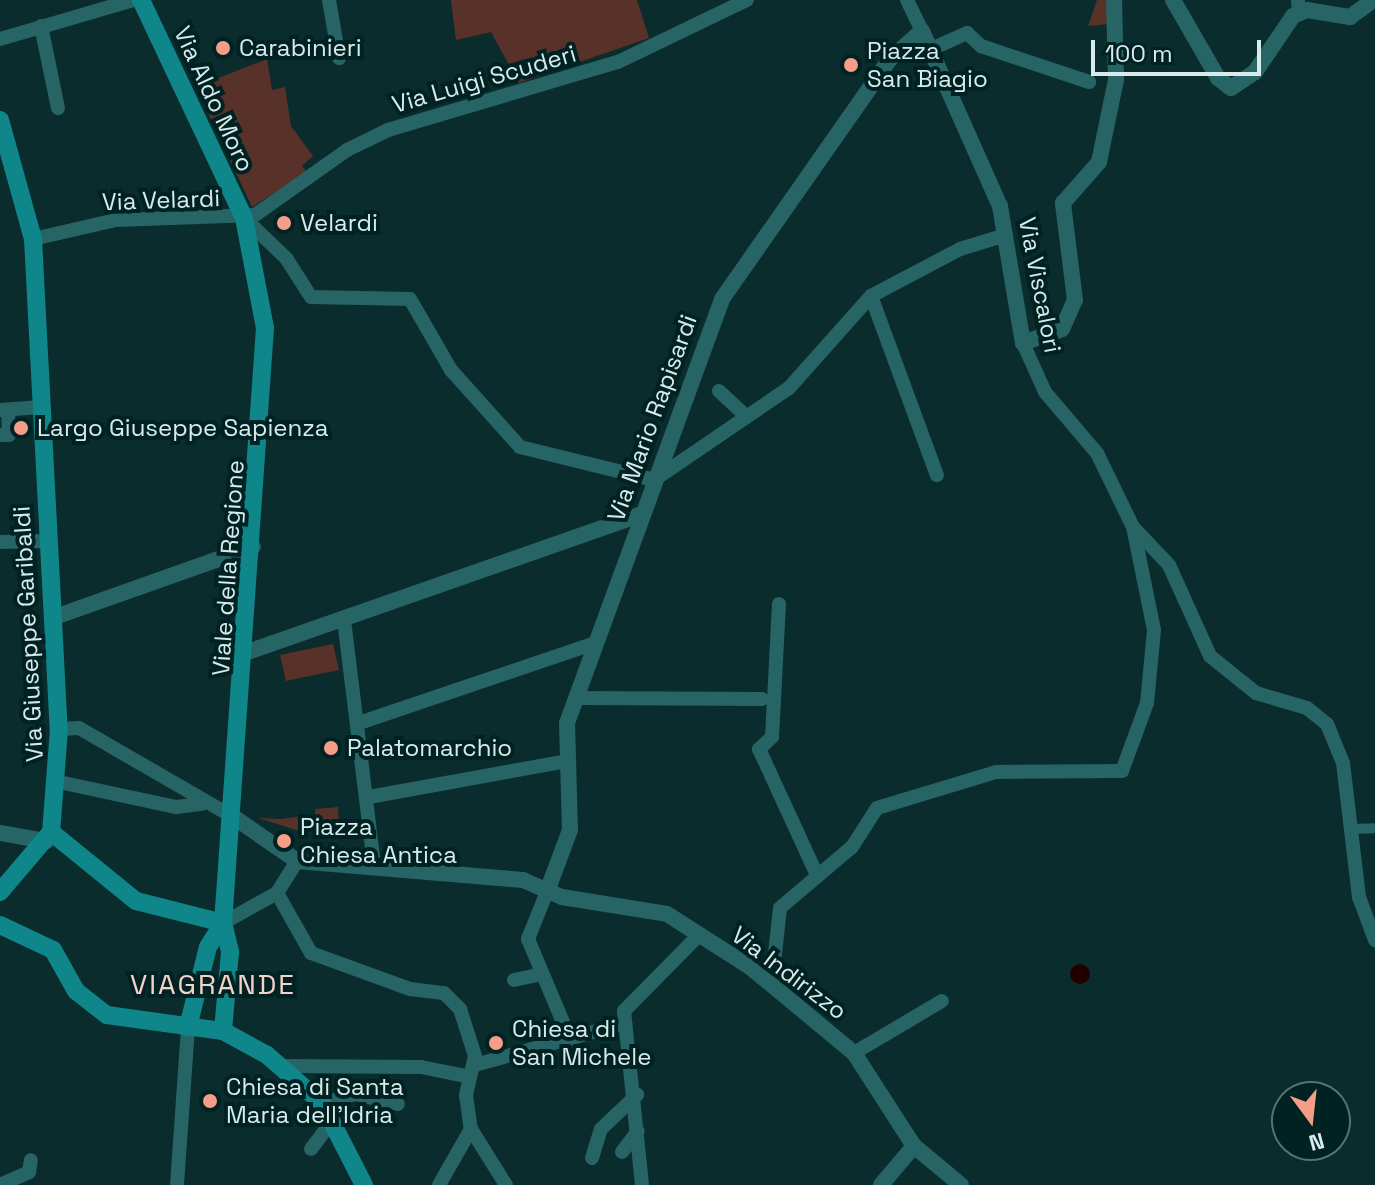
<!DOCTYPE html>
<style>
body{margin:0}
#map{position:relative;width:1375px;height:1185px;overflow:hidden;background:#0b2c2d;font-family:"Space Grotesk",sans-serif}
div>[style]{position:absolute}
.green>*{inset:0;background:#583128}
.water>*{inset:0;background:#230000}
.round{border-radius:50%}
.pedestrian>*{height:10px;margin:-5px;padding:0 5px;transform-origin:5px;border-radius:5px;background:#276466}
.minor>*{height:14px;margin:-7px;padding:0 7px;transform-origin:7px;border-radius:7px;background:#276466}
.tertiary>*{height:16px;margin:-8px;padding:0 8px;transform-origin:8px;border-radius:8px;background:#276466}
.secondary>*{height:18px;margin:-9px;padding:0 9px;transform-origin:9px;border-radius:9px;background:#0e868a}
.dots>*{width:22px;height:22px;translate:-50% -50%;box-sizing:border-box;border:4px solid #012223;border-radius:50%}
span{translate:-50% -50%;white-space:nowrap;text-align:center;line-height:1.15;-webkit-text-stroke:8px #012223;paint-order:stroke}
.poi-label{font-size:24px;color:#d9eaeb}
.left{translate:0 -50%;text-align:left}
.street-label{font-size:24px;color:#d9eaeb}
.quarter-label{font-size:28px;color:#f4d2c9;letter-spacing:2px}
.north{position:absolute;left:1271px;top:1081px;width:80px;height:80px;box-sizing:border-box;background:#012223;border:2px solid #577273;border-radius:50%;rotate:165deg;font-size:22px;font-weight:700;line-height:32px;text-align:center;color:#d9eaeb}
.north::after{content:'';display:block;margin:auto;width:28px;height:36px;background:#f49e88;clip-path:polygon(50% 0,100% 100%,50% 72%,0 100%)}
.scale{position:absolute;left:1091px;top:40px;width:170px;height:36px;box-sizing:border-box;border:4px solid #d9eaeb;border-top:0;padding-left:10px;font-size:24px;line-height:28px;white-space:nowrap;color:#d9eaeb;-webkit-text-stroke:6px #012223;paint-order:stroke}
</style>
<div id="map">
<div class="green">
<i style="clip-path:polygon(451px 0,637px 0,649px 38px,519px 83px,491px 32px,456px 40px)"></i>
<i style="clip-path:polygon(1097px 0,1108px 0,1110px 24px,1088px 26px)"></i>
<i style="clip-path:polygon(267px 59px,272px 90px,285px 87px,291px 126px,313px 156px,302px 166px,307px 172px,252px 207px,196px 87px)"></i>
<i style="clip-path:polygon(333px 644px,339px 670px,286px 681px,280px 655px)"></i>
<i style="clip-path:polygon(338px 807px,339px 825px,353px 824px,354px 834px,317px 838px,315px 809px)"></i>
<i style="clip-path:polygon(302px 816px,306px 833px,258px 818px,281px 819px)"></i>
</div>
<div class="water">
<i class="round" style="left:1070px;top:964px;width:20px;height:20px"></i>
</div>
<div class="pedestrian">
<i style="left:1352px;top:829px;width:23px;rotate:-2deg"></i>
</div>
<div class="minor">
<i style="left:329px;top:0;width:59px;rotate:80.2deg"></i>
<i style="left:907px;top:0;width:34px;rotate:64deg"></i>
<i style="left:1298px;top:0;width:13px;rotate:86deg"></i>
<i style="left:41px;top:26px;width:84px;rotate:78.3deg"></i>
<i style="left:0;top:39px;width:139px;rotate:-16.3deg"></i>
<i style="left:929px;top:50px;width:42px;rotate:-24.1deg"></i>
<i style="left:967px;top:33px;width:19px;rotate:43deg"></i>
<i style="left:981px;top:46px;width:114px;rotate:18.4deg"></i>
<i style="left:244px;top:218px;width:58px;rotate:43.6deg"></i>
<i style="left:286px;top:258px;width:46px;rotate:57.3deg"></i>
<i style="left:311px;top:297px;width:99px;rotate:1.2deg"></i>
<i style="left:410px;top:299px;width:82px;rotate:60deg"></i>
<i style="left:451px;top:370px;width:103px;rotate:48.1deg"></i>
<i style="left:520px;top:447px;width:138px;rotate:13.8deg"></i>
<i style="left:654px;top:480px;width:163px;rotate:-34.3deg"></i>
<i style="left:789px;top:388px;width:123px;rotate:-48.3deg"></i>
<i style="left:871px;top:296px;width:101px;rotate:-27.8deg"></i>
<i style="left:960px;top:249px;width:48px;rotate:-16.9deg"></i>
<i style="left:33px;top:239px;width:85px;rotate:-12.9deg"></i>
<i style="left:116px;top:220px;width:139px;rotate:-2.1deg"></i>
<i style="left:255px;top:215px;width:113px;rotate:-35.2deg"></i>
<i style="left:347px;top:150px;width:46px;rotate:-26deg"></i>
<i style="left:388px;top:130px;width:240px;rotate:-16.5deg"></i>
<i style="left:618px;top:62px;width:143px;rotate:-25.7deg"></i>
<i style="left:871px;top:296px;width:191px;rotate:69.8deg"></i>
<i style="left:1023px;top:343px;width:54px;rotate:65.8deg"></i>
<i style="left:1045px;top:392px;width:80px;rotate:49.6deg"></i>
<i style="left:1097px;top:453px;width:82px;rotate:64.1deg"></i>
<i style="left:1133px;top:527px;width:52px;rotate:46.5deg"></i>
<i style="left:1169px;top:565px;width:100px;rotate:65.7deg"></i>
<i style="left:1210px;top:656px;width:59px;rotate:38.8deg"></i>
<i style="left:1256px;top:693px;width:53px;rotate:16.4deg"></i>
<i style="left:1307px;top:708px;width:26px;rotate:39deg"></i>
<i style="left:1327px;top:724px;width:42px;rotate:67.7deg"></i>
<i style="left:1343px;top:763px;width:135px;rotate:83.2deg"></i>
<i style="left:1359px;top:897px;width:46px;rotate:69.6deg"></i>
<i style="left:719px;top:391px;width:38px;rotate:43deg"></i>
<i style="left:0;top:410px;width:41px;rotate:-4.2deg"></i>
<i style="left:0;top:435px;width:9px"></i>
<i style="left:9px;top:435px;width:25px;rotate:-92deg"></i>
<i style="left:0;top:542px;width:48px;rotate:-1.2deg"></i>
<i style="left:779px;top:604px;width:133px;rotate:93deg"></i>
<i style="left:772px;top:737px;width:18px;rotate:137deg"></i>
<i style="left:759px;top:749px;width:139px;rotate:65.3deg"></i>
<i style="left:344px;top:620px;width:248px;rotate:83deg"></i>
<i style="left:576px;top:698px;width:186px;rotate:0.3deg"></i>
<i style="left:359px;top:723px;width:249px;rotate:-18.7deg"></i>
<i style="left:59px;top:729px;width:20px;rotate:-3deg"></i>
<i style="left:79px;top:728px;width:180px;rotate:30deg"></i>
<i style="left:59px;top:782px;width:120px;rotate:12.1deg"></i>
<i style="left:176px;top:807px;width:26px;rotate:-7deg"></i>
<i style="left:369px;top:797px;width:201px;rotate:-10.3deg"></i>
<i style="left:548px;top:889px;width:54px;rotate:111.8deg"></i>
<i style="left:528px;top:939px;width:108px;rotate:67.2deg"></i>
<i style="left:277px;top:893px;width:69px;rotate:60.5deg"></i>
<i style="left:311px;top:953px;width:105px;rotate:20deg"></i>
<i style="left:410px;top:989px;width:34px;rotate:7deg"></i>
<i style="left:444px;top:993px;width:23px;rotate:45deg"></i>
<i style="left:460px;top:1009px;width:49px;rotate:72.3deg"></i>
<i style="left:475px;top:1056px;width:40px;rotate:103deg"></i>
<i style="left:466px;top:1095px;width:34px;rotate:82deg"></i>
<i style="left:471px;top:1129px;width:66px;rotate:58deg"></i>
<i style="left:223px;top:923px;width:62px;rotate:-29.1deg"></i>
<i style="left:277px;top:893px;width:38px;rotate:-58deg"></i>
<i style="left:762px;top:978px;width:27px;rotate:-62deg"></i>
<i style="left:775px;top:954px;width:46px;rotate:-83.8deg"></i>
<i style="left:780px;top:908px;width:94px;rotate:-40.3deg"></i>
<i style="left:852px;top:847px;width:46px;rotate:-57.3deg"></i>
<i style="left:877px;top:808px;width:124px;rotate:-16.8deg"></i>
<i style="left:996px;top:772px;width:126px;rotate:-0.5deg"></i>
<i style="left:1122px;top:771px;width:72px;rotate:-69.8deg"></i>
<i style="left:1147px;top:703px;width:73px;rotate:-84.5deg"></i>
<i style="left:1154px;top:630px;width:105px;rotate:-101.5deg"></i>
<i style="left:514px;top:980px;width:24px;rotate:-12deg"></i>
<i style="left:854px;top:1053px;width:102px;rotate:-30.6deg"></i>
<i style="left:475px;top:1065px;width:156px;rotate:-15.6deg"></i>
<i style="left:282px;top:1066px;width:139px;rotate:0.4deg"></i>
<i style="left:421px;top:1067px;width:50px;rotate:11.5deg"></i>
<i style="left:322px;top:1103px;width:34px;rotate:-15deg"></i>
<i style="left:355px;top:1094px;width:44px;rotate:13.1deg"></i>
<i style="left:311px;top:1149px;width:36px;rotate:-53deg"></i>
<i style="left:622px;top:1152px;width:26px;rotate:-53deg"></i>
<i style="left:592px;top:1158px;width:30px;rotate:-73deg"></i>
<i style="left:601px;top:1129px;width:50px;rotate:-43.4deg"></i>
<i style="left:0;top:1185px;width:32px;rotate:-24deg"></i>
<i style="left:29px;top:1172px;width:12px;rotate:-81deg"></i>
<i style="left:177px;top:1185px;width:158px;rotate:-86deg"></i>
<i style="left:439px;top:1185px;width:64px;rotate:-60.3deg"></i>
<i style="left:642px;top:1185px;width:175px;rotate:-95.9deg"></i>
<i style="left:624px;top:1011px;width:105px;rotate:-45.4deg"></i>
</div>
<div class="tertiary">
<i style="left:1173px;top:0;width:90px;rotate:60deg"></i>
<i style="left:1218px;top:78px;width:16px;rotate:38deg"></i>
<i style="left:1231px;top:88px;width:29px;rotate:-34deg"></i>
<i style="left:1255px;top:72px;width:68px;rotate:-55.8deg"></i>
<i style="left:1293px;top:16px;width:15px;rotate:-23deg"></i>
<i style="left:1307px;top:10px;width:44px;rotate:9.2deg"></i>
<i style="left:1350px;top:17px;width:29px;rotate:-36deg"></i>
<i style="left:52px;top:618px;width:213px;rotate:-19.5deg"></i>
<i style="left:245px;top:653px;width:418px;rotate:-19.3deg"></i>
<i style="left:235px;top:818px;width:75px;rotate:34.7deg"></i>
<i style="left:297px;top:861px;width:227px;rotate:4.8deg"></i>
<i style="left:523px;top:880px;width:43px;rotate:23.6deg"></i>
<i style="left:562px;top:897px;width:106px;rotate:9.2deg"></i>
<i style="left:667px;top:914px;width:98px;rotate:32.6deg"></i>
<i style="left:750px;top:967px;width:135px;rotate:39.6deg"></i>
<i style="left:854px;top:1053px;width:111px;rotate:57.2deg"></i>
<i style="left:914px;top:1146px;width:61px;rotate:39.7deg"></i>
<i style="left:0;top:833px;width:47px;rotate:9.9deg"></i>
<i style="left:548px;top:889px;width:63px;rotate:-69.6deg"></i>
<i style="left:570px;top:830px;width:107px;rotate:-91.6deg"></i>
<i style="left:567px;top:723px;width:451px;rotate:-69.9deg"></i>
<i style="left:722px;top:299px;width:294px;rotate:-55deg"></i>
<i style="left:891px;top:58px;width:41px;rotate:-41.1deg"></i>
<i style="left:922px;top:31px;width:192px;rotate:66deg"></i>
<i style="left:1000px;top:206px;width:139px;rotate:80.5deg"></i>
<i style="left:1023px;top:343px;width:41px;rotate:-19.7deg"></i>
<i style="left:1062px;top:329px;width:32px;rotate:-66deg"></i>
<i style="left:1075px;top:300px;width:98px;rotate:-97.1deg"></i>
<i style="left:1063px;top:203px;width:55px;rotate:-48.7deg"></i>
<i style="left:1099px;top:162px;width:84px;rotate:-78.3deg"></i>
<i style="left:1116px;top:80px;width:80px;rotate:-91.4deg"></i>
<i style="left:881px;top:1185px;width:51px;rotate:-49.8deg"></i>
</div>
<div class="secondary">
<i style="left:141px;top:0;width:241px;rotate:64.7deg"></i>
<i style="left:244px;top:218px;width:112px;rotate:79.2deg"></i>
<i style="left:265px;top:328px;width:596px;rotate:94.04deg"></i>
<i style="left:223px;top:923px;width:30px;rotate:76deg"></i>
<i style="left:230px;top:952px;width:79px;rotate:95.1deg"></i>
<i style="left:0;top:120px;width:123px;rotate:74.5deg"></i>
<i style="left:33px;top:239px;width:491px;rotate:87deg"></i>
<i style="left:59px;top:729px;width:103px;rotate:94.4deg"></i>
<i style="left:51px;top:832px;width:79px;rotate:130.4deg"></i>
<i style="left:51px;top:832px;width:109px;rotate:39.1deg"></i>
<i style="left:136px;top:901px;width:90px;rotate:14.2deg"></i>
<i style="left:0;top:925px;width:59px;rotate:25.3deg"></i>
<i style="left:53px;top:950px;width:47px;rotate:60.7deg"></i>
<i style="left:76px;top:991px;width:39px;rotate:38deg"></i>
<i style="left:107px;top:1015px;width:117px;rotate:7.9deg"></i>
<i style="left:223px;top:1031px;width:50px;rotate:28.6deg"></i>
<i style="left:267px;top:1055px;width:73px;rotate:41.1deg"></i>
<i style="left:322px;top:1103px;width:92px;rotate:62.9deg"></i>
<i style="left:188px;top:1027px;width:82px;rotate:-76deg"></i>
<i style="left:208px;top:947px;width:28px;rotate:-58deg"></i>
</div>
<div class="dots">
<i style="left:223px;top:48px;background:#f49e88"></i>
<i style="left:851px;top:65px;background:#f49e88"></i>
<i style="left:284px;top:223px;background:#f49e88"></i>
<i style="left:21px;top:428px;background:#f49e88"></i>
<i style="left:331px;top:748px;background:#f49e88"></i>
<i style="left:284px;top:841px;background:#f49e88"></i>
<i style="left:496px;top:1043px;background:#f49e88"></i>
<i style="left:210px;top:1101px;background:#f49e88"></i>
</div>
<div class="poi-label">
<span class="left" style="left:239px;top:48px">Carabinieri</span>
<span class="left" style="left:867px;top:65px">Piazza<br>San Biagio</span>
<span class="left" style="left:300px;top:223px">Velardi</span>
<span class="left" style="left:37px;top:428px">Largo Giuseppe Sapienza</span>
<span class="left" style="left:347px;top:748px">Palatomarchio</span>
<span class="left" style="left:300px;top:841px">Piazza<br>Chiesa Antica</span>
<span class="left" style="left:512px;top:1043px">Chiesa di<br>San Michele</span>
<span class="left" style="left:226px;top:1101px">Chiesa di Santa<br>Maria dell'Idria</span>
</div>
<div class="street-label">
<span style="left:484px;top:79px;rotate:-16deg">Via Luigi Scuderi</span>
<span style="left:214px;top:99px;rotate:65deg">Via Aldo Moro</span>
<span style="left:161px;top:200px;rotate:-2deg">Via Velardi</span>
<span style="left:1040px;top:285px;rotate:79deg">Via Viscalori</span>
<span style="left:652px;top:418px;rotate:-70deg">Via Mario Rapisardi</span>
<span style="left:228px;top:568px;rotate:-86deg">Viale della Regione</span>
<span style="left:28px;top:634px;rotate:-93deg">Via Giuseppe Garibaldi</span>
<span style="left:789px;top:973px;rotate:37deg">Via Indirizzo</span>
</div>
<div class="quarter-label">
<span style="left:213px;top:984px">VIAGRANDE</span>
</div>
<div class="north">N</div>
<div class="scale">100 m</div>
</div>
